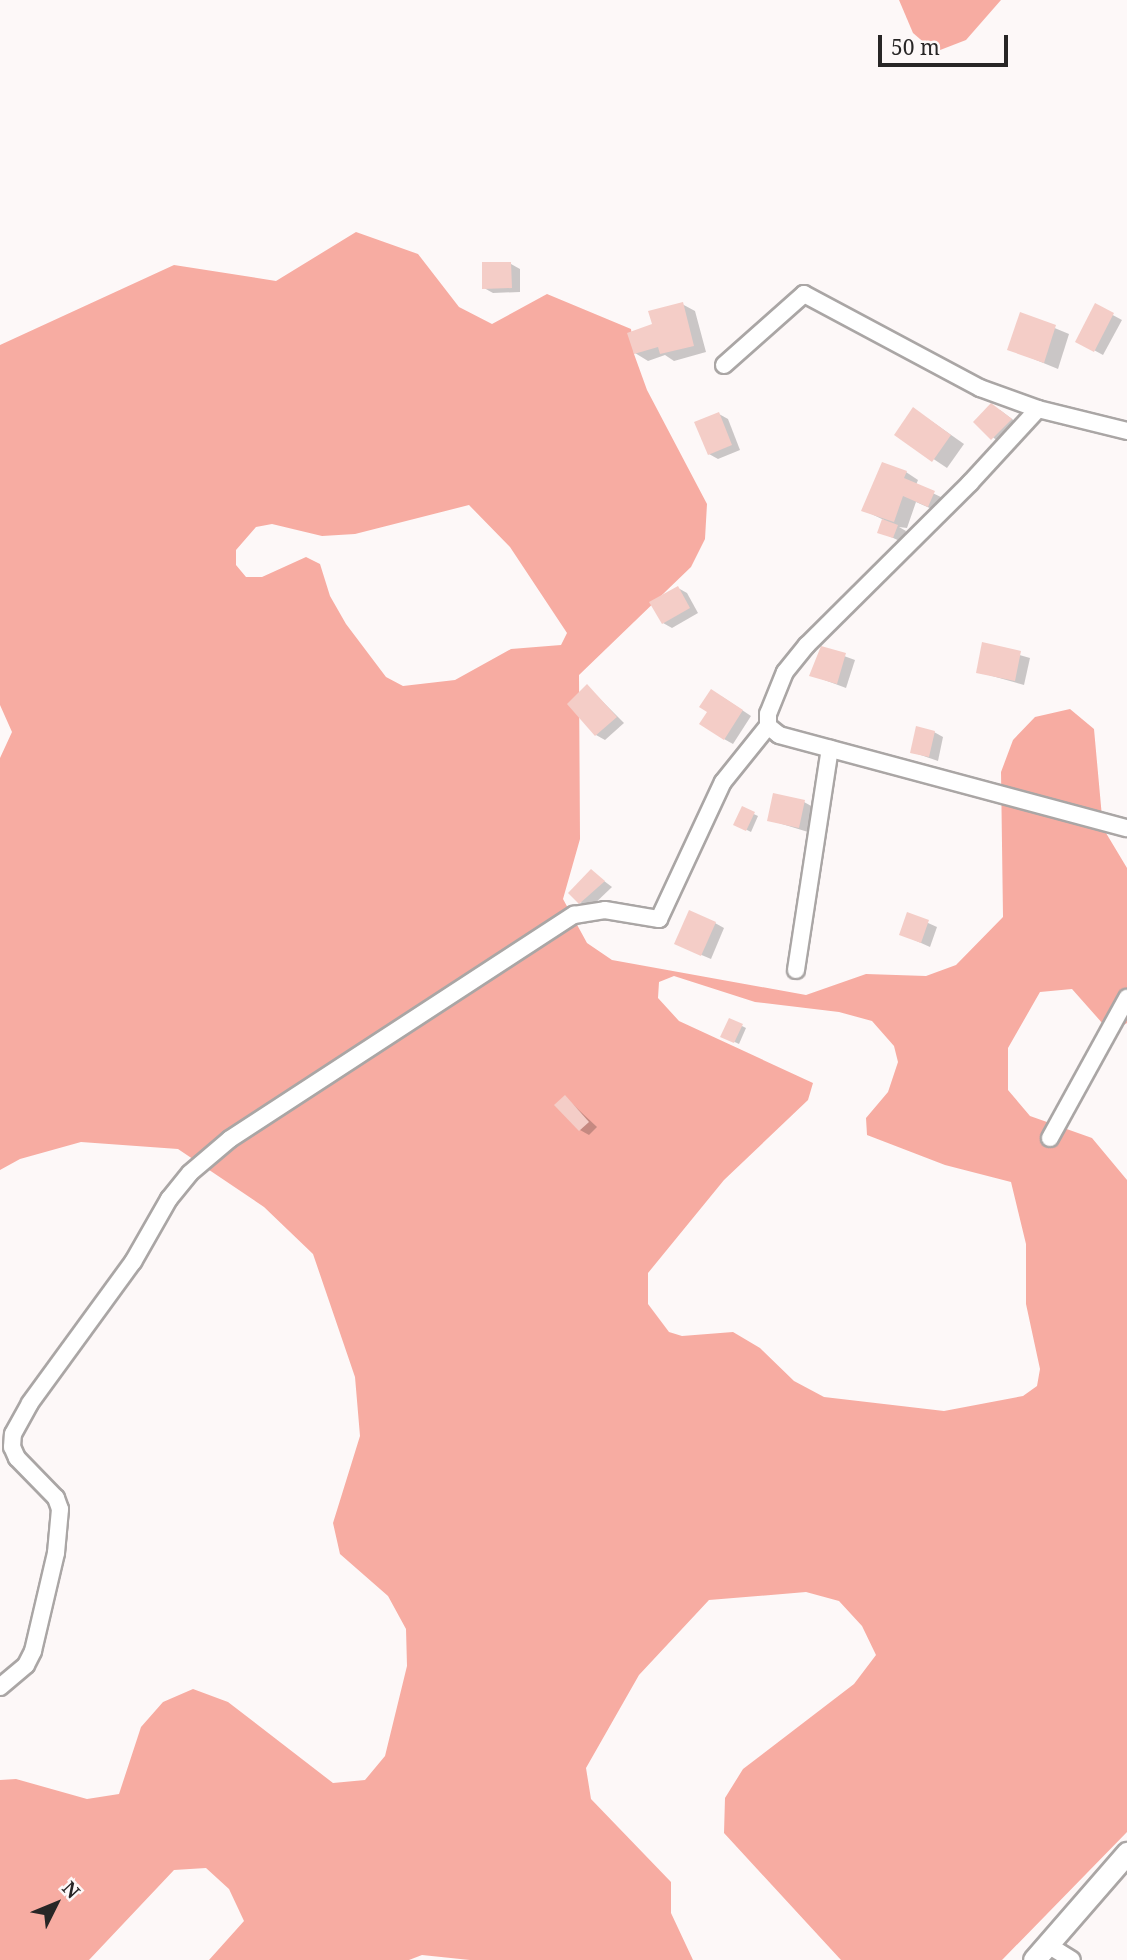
<!DOCTYPE html>
<style>
body{margin:0}
#map{position:relative;width:1127px;height:1960px;overflow:hidden;background:#fdf8f8;font-family:"Noto Serif",serif}
div>[style]{position:absolute}
.forest>*{inset:0;background:#f7aca2}
.shadow>*{inset:0;background:#0003}
.building>*{inset:0;background:#f4cdc7}
.roads{filter:drop-shadow(2px 0 #aaa6a5) drop-shadow(-2px 0 #aaa6a5) drop-shadow(0 2px #aaa6a5) drop-shadow(0 -2px #aaa6a5)}
.street>*{height:16px;margin:-8px;padding:0 8px;transform-origin:8px;border-radius:8px;background:#fff}
.secondary>*{height:21px;margin:-10.5px;padding:0 10.5px;transform-origin:10.5px;border-radius:10.5px;background:#fff}
span{translate:-50% -50%;white-space:nowrap;text-align:center;line-height:1.15;-webkit-text-stroke:7px #fdf8f8;paint-order:stroke}
.north{position:absolute;left:21px;top:1869px;width:70px;height:70px;-webkit-text-stroke:5px #fdf8f8;paint-order:stroke;rotate:47deg;font-size:19px;font-weight:700;line-height:28px;text-align:center;color:#282626}
.north::after{content:'';display:block;margin:auto;width:24px;height:32px;background:#282626;clip-path:polygon(50% 0,100% 100%,50% 72%,0 100%)}
.scale{position:absolute;left:878px;top:35px;width:130px;height:32px;box-sizing:border-box;border:4px solid #282626;border-top:0;padding-left:9px;font-size:21px;line-height:24px;white-space:nowrap;color:#282626;-webkit-text-stroke:5px #fdf8f8;paint-order:stroke}
</style>
<div id="map">
<div class="forest">
<i style="clip-path:polygon(899px 0,1001px 0,966px 40px,935px 52px,913px 33px)"></i>
<i style="clip-path:polygon(evenodd,356px 232px,418px 254px,459px 307px,492px 324px,547px 294px,631px 329px,634px 354px,647px 390px,707px 504px,705px 539px,691px 567px,579px 675px,580px 839px,563px 899px,587px 943px,612px 960px,806px 995px,866px 974px,926px 976px,956px 965px,1003px 917px,1001px 772px,1013px 740px,1035px 717px,1070px 709px,1094px 729px,1103px 828px,1127px 868px,1127px 1023px,1111px 1033px,1072px 989px,1040px 992px,1008px 1048px,1008px 1090px,1030px 1116px,1092px 1138px,1127px 1180px,1127px 1832px,1002px 1960px,841px 1960px,724px 1833px,725px 1798px,743px 1769px,854px 1684px,876px 1655px,862px 1626px,839px 1601px,806px 1592px,709px 1600px,639px 1675px,586px 1768px,591px 1799px,671px 1882px,671px 1913px,693px 1960px,470px 1960px,422px 1955px,409px 1960px,209px 1960px,244px 1921px,229px 1889px,206px 1868px,174px 1870px,89px 1960px,0 1960px,0 1780px,16px 1779px,87px 1799px,119px 1794px,141px 1727px,163px 1702px,193px 1689px,228px 1702px,333px 1783px,365px 1780px,385px 1756px,407px 1666px,406px 1629px,388px 1596px,340px 1554px,333px 1523px,360px 1436px,355px 1377px,313px 1254px,264px 1207px,178px 1149px,81px 1142px,20px 1159px,0 1170px,0 758px,12px 732px,0 705px,0 345px,174px 265px,276px 281px,356px 232px,469px 505px,510px 547px,567px 633px,561px 645px,511px 649px,455px 680px,403px 686px,386px 677px,346px 624px,330px 596px,320px 564px,306px 557px,262px 577px,246px 577px,236px 565px,236px 550px,256px 527px,272px 524px,322px 536px,355px 534px,469px 505px,356px 232px,674px 976px,755px 1002px,839px 1012px,872px 1021px,894px 1046px,898px 1062px,888px 1092px,866px 1118px,867px 1135px,945px 1165px,1011px 1182px,1026px 1244px,1026px 1304px,1040px 1369px,1037px 1386px,1023px 1396px,944px 1411px,824px 1397px,794px 1381px,760px 1348px,733px 1332px,682px 1336px,669px 1332px,648px 1304px,648px 1273px,724px 1180px,808px 1100px,813px 1083px,679px 1021px,658px 998px,659px 982px,674px 976px)"></i>
</div>
<div class="shadow">
<i style="clip-path:polygon(511px 264px,520px 269px,520px 292px,493px 293px,484px 288px)"></i>
<i style="clip-path:polygon(682px 304px,695px 311px,706px 352px,674px 361px,665px 355px,648px 361px,635px 353px,654px 325px)"></i>
<i style="clip-path:polygon(1096px 306px,1122px 320px,1103px 355px,1077px 341px)"></i>
<i style="clip-path:polygon(1021px 314px,1069px 334px,1058px 369px,1009px 349px)"></i>
<i style="clip-path:polygon(1000px 410px,1020px 425px,1001px 444px,975px 422px)"></i>
<i style="clip-path:polygon(719px 414px,728px 419px,740px 450px,718px 459px,709px 454px)"></i>
<i style="clip-path:polygon(927px 418px,964px 444px,947px 468px,896px 434px)"></i>
<i style="clip-path:polygon(906px 472px,918px 480px,916px 485px,947px 500px,941px 513px,916px 502px,907px 528px,899px 527px,906px 531px,902px 542px,880px 532px,884px 520px,863px 510px)"></i>
<i style="clip-path:polygon(678px 588px,687px 593px,698px 613px,672px 628px,663px 623px)"></i>
<i style="clip-path:polygon(984px 645px,1030px 658px,1024px 685px,978px 672px)"></i>
<i style="clip-path:polygon(822px 648px,855px 660px,846px 688px,811px 675px)"></i>
<i style="clip-path:polygon(587px 686px,624px 723px,605px 740px,596px 735px)"></i>
<i style="clip-path:polygon(721px 696px,751px 716px,733px 744px,724px 739px)"></i>
<i style="clip-path:polygon(934px 732px,943px 737px,938px 761px,912px 752px)"></i>
<i style="clip-path:polygon(804px 802px,813px 807px,808px 832px,769px 820px)"></i>
<i style="clip-path:polygon(743px 809px,758px 816px,751px 832px,735px 824px)"></i>
<i style="clip-path:polygon(591px 871px,612px 887px,590px 908px,580px 902px)"></i>
<i style="clip-path:polygon(908px 914px,937px 927px,930px 947px,901px 934px)"></i>
<i style="clip-path:polygon(715px 923px,724px 928px,711px 959px,685px 948px)"></i>
<i style="clip-path:polygon(730px 1020px,746px 1028px,739px 1044px,722px 1036px)"></i>
<i style="clip-path:polygon(565px 1097px,597px 1127px,589px 1135px,580px 1130px)"></i>
</div>
<div class="building">
<i style="clip-path:polygon(482px 262px,511px 262px,512px 288px,482px 289px)"></i>
<i style="clip-path:polygon(683px 302px,694px 346px,660px 354px,658px 347px,634px 354px,627px 333px,652px 324px,648px 311px)"></i>
<i style="clip-path:polygon(1095px 303px,1114px 313px,1094px 352px,1075px 342px)"></i>
<i style="clip-path:polygon(1020px 312px,1056px 325px,1044px 363px,1007px 350px)"></i>
<i style="clip-path:polygon(991px 403px,1012px 419px,991px 440px,973px 422px)"></i>
<i style="clip-path:polygon(913px 407px,951px 435px,932px 462px,894px 435px)"></i>
<i style="clip-path:polygon(719px 412px,732px 445px,708px 455px,694px 422px)"></i>
<i style="clip-path:polygon(882px 462px,907px 471px,904px 478px,935px 491px,928px 507px,903px 496px,894px 522px,861px 511px)"></i>
<i style="clip-path:polygon(882px 519px,898px 525px,893px 538px,877px 533px)"></i>
<i style="clip-path:polygon(678px 586px,690px 608px,662px 624px,649px 602px)"></i>
<i style="clip-path:polygon(982px 642px,1021px 651px,1015px 681px,976px 673px)"></i>
<i style="clip-path:polygon(821px 646px,846px 653px,837px 684px,809px 676px)"></i>
<i style="clip-path:polygon(587px 684px,617px 717px,595px 736px,567px 704px)"></i>
<i style="clip-path:polygon(711px 689px,743px 710px,724px 740px,699px 724px,707px 712px,699px 707px)"></i>
<i style="clip-path:polygon(916px 726px,935px 731px,929px 757px,910px 753px)"></i>
<i style="clip-path:polygon(773px 793px,805px 800px,799px 828px,767px 821px)"></i>
<i style="clip-path:polygon(742px 806px,755px 812px,746px 831px,733px 825px)"></i>
<i style="clip-path:polygon(591px 869px,605px 881px,579px 904px,568px 893px)"></i>
<i style="clip-path:polygon(689px 910px,716px 922px,701px 956px,674px 944px)"></i>
<i style="clip-path:polygon(907px 912px,929px 920px,921px 943px,899px 935px)"></i>
<i style="clip-path:polygon(729px 1018px,743px 1024px,734px 1043px,720px 1037px)"></i>
<i style="clip-path:polygon(565px 1095px,589px 1122px,579px 1131px,554px 1105px)"></i>
</div>
<div class="roads">
<div class="street">
<i style="left:724px;top:365px;width:107px;rotate:-41.6deg"></i>
<i style="left:804px;top:294px;width:200px;rotate:28.1deg"></i>
<i style="left:980px;top:388px;width:62px;rotate:19.9deg"></i>
<i style="left:1038px;top:409px;width:92px;rotate:13.9deg"></i>
<i style="left:768px;top:726px;width:14px;rotate:39deg"></i>
<i style="left:779px;top:735px;width:360px;rotate:15deg"></i>
<i style="left:796px;top:970px;width:224px;rotate:-81.3deg"></i>
<i style="left:1050px;top:1138px;width:160px;rotate:-61.2deg"></i>
<i style="left:0;top:1687px;width:34px;rotate:-40deg"></i>
<i style="left:26px;top:1665px;width:16px;rotate:-63deg"></i>
<i style="left:33px;top:1651px;width:101px;rotate:-76.8deg"></i>
<i style="left:56px;top:1553px;width:44px;rotate:-84.8deg"></i>
<i style="left:60px;top:1509px;width:12px;rotate:-110deg"></i>
<i style="left:56px;top:1498px;width:56px;rotate:-134.3deg"></i>
<i style="left:17px;top:1458px;width:12px;rotate:-114deg"></i>
<i style="left:12px;top:1447px;width:13px;rotate:-86deg"></i>
<i style="left:13px;top:1434px;width:35px;rotate:-61deg"></i>
<i style="left:30px;top:1403px;width:175px;rotate:-53.9deg"></i>
<i style="left:133px;top:1262px;width:73px;rotate:-60.3deg"></i>
<i style="left:169px;top:1199px;width:33px;rotate:-51deg"></i>
<i style="left:190px;top:1173px;width:52px;rotate:-40.4deg"></i>
<i style="left:230px;top:1139px;width:411px;rotate:-33.1deg"></i>
<i style="left:574px;top:915px;width:31px;rotate:-9deg"></i>
<i style="left:605px;top:910px;width:55px;rotate:9.5deg"></i>
<i style="left:659px;top:919px;width:151px;rotate:-65deg"></i>
<i style="left:723px;top:782px;width:72px;rotate:-51.2deg"></i>
<i style="left:768px;top:726px;width:12px;rotate:-90deg"></i>
<i style="left:768px;top:714px;width:45px;rotate:-68deg"></i>
<i style="left:785px;top:672px;width:35px;rotate:-51deg"></i>
<i style="left:807px;top:645px;width:230px;rotate:-44.8deg"></i>
<i style="left:970px;top:483px;width:100px;rotate:-47.4deg"></i>
<i style="left:1048px;top:1945px;width:28px;rotate:32deg"></i>
</div>
<div class="secondary">
<i style="left:1034px;top:1960px;width:142px;rotate:-49deg"></i>
</div>
</div>
<div class="north">N</div>
<div class="scale">50 m</div>
</div>
